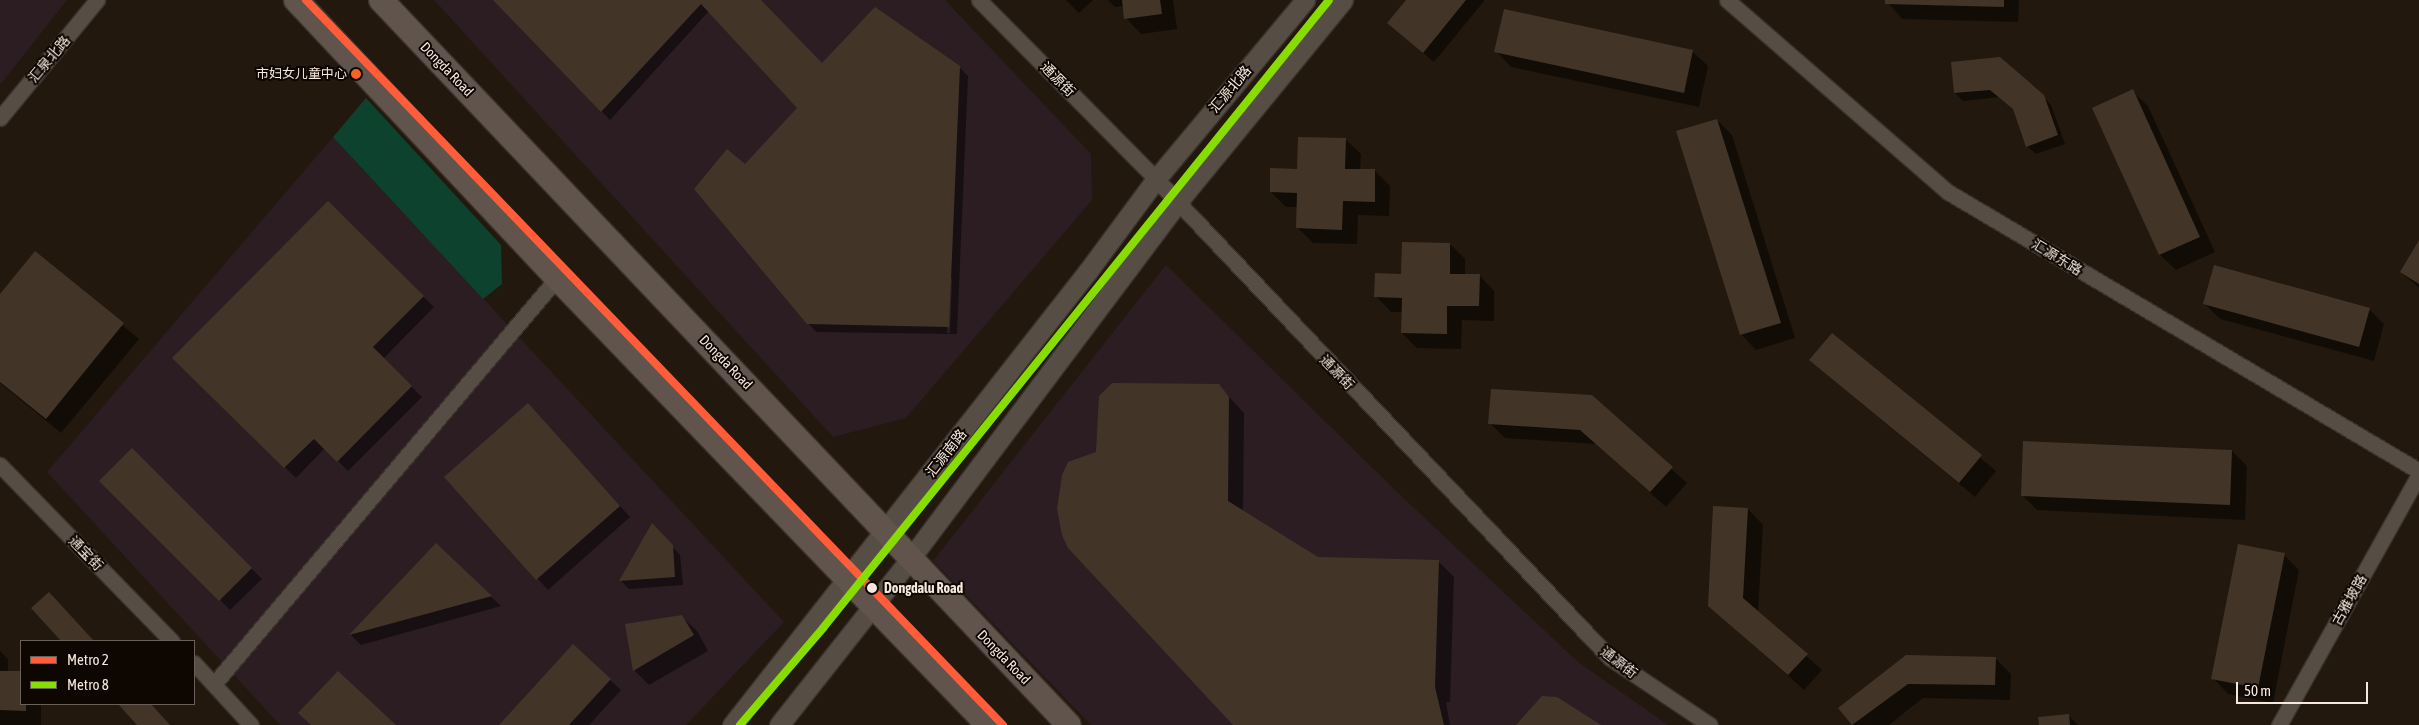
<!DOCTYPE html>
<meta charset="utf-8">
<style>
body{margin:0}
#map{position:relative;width:2419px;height:725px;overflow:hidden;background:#22180d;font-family:"Asap Condensed","Noto Sans SC",sans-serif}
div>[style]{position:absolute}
.commercial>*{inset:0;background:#2c1d23}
.green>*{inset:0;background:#0c422e}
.shadow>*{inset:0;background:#0007}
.building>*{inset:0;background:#423528}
.roads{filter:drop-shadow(1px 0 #3a322b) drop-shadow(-1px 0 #3a322b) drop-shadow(0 1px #3a322b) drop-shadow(0 -1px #3a322b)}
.minor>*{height:15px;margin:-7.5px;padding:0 7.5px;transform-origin:7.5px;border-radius:7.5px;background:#564e45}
.tertiary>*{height:19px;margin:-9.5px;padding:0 9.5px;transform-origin:9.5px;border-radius:9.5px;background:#564e45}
.primary>*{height:24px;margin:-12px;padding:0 12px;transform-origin:12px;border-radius:12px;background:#60544d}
.metro-1>*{height:8px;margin:-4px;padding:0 4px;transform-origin:4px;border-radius:4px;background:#ff5c39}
.metro-2>*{height:8px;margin:-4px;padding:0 4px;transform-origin:4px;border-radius:4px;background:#8d0}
.dots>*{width:14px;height:14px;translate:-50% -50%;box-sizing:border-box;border:2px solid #0d0601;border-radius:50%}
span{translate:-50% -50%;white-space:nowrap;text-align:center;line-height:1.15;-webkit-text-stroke:4px #0d0601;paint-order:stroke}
.bus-label{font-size:13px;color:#f6e8dc}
.right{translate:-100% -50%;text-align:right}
.street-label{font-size:14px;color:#f6e8dc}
.stop-label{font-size:14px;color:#f6e8dc;font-weight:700}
.left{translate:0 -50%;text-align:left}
.legend{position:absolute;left:20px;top:640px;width:175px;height:65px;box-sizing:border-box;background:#0d0601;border:1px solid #6a6059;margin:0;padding:6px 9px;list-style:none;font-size:15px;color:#f6e8dc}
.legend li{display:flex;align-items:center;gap:10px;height:25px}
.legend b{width:25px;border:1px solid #6a6059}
.scale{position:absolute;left:2236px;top:682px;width:132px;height:22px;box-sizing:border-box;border:2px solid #f6e8dc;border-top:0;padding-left:6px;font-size:15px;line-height:18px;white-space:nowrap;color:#f6e8dc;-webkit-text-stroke:4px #0d0601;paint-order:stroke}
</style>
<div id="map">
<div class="commercial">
<i style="clip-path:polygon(0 0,67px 0,0 85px)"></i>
<i style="clip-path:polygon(434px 0,945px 0,1091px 154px,1092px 200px,906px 418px,833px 437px)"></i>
<i style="clip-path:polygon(333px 137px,784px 622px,686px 725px,280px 725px,47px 472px)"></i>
<i style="clip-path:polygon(1166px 265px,1398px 493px,1578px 662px,1668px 725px,1091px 725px,933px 561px)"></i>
</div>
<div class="green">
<i style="clip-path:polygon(366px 98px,501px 245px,502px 284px,483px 299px,333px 137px)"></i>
</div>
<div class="shadow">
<i style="clip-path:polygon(evenodd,495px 0,760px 0,822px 65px,959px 67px,968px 76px,957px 334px,816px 332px,808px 323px,745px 166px,798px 108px,709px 11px,610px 120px,495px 0,950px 279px,952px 279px,950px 333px,947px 333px,950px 279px)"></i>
<i style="clip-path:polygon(1066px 0,1093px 0,1079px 13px)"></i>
<i style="clip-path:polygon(1108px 0,1173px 0,1177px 29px,1141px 34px,1126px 18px,1124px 6px,1115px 7px)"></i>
<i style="clip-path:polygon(1407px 0,1485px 0,1434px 62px,1388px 23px)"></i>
<i style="clip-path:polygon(1886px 0,2019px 0,2018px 22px,1902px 19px)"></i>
<i style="clip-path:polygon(1496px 51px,1692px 51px,1708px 66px,1699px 107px,1511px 67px)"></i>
<i style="clip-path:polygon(1952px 63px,2043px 96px,2051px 105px,2065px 144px,2036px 154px,2027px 146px,2015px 110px,2000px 97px,1963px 101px,1955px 93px)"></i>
<i style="clip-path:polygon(2132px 91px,2148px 106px,2215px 252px,2176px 270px,2160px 255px,2094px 108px)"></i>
<i style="clip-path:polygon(1717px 120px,1732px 135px,1795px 338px,1756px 350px,1741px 334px)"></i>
<i style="clip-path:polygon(1345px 139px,1361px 154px,1360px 170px,1375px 171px,1390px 186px,1389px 216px,1358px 215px,1357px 244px,1313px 243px,1298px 228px,1298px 207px,1286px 207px,1271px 192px)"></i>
<i style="clip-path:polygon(328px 203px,434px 307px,383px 359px,422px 397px,348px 471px,325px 448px,296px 478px,174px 358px)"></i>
<i style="clip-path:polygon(2419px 243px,2419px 288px,2401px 272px)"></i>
<i style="clip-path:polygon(1450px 244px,1465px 259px,1465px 275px,1479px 275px,1494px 291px,1494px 321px,1462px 320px,1461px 349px,1417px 348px,1402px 333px,1403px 312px,1391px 312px,1376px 296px)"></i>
<i style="clip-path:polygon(36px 253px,139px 339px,61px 433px,0 383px,0 296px)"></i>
<i style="clip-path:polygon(2205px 304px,2369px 309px,2384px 324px,2374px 361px,2220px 319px)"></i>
<i style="clip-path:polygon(1832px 335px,1996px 471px,1975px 497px,1810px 360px)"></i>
<i style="clip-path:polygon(1218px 385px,1244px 413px,1243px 512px,1319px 559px,1439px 562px,1454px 577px,1450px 702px,1446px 702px,1450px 725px,1236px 725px,1058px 509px,1061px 485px,1069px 463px,1096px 453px)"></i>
<i style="clip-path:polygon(1591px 396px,1687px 483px,1666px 507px,1596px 444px,1505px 438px,1490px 423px)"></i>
<i style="clip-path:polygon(528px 405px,630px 517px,548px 590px,446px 477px)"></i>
<i style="clip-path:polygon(132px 450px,262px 579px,230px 610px,101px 481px)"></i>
<i style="clip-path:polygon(2232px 451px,2247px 466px,2245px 520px,2037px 510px,2022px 495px)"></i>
<i style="clip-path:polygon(1748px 509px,1763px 525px,1758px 612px,1822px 670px,1804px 690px,1709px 605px)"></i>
<i style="clip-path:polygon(652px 525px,680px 555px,683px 585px,629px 589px,621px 581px)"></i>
<i style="clip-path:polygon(436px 545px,501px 606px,361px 645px,351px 635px)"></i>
<i style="clip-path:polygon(2284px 555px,2299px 570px,2273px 703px,2228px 694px,2213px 678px)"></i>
<i style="clip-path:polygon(681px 616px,697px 631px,708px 651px,649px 685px,634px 670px)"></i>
<i style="clip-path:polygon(573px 646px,621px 690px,589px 725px,500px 725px)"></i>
<i style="clip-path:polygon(0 651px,8px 659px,8px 672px,21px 672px,21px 704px,41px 704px,41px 725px,0 725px)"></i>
<i style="clip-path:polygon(1907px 656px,1995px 658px,2011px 674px,2010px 700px,1923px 698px,1889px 725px,1853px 725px,1840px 708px)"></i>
<i style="clip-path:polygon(2069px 716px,2078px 725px,2040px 725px)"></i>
</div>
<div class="building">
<i style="clip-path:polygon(493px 0,761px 0,822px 63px,875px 7px,960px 66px,949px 327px,807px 324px,694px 189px,727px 149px,745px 164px,797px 108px,701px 4px,601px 112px)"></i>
<i style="clip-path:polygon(1122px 0,1160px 0,1162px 14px,1124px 19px)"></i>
<i style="clip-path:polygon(1406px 0,1466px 0,1423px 53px,1387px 23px)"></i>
<i style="clip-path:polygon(1885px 0,2004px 0,2004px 7px,1885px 4px)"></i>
<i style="clip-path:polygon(1504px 9px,1693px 50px,1684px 93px,1494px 52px)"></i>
<i style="clip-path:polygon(2000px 57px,2044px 95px,2058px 135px,2026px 147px,2013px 109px,1990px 90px,1954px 93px,1951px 62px)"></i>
<i style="clip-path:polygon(2133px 89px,2200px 237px,2159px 255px,2092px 108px)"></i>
<i style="clip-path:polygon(1717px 119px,1781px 323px,1740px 335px,1676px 131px)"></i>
<i style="clip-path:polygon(1298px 137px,1346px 138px,1345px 169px,1375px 169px,1375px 202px,1343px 201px,1342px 230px,1296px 228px,1297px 193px,1270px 192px,1270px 168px,1297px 169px)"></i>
<i style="clip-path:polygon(328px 201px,424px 296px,373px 347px,412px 386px,337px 462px,314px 439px,284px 468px,172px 358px)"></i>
<i style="clip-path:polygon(2419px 240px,2419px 284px,2400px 272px)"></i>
<i style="clip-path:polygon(1402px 242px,1450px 243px,1450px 274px,1480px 274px,1479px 306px,1447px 306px,1447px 334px,1401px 333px,1402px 298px,1374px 297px,1375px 273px,1401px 274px)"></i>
<i style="clip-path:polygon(35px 251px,124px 323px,46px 419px,0 382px,0 294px)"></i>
<i style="clip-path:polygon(2214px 265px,2370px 308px,2359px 347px,2203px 304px)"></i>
<i style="clip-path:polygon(1832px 333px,1982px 455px,1959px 483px,1809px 360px)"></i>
<i style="clip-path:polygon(1112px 383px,1219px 384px,1229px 397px,1228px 501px,1318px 557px,1439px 560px,1435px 687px,1444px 725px,1233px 725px,1068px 548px,1062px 535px,1057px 509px,1062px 475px,1068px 462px,1096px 452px,1099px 396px)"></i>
<i style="clip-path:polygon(1491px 389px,1592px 395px,1673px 467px,1650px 492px,1580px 430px,1488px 424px)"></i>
<i style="clip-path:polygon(528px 403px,620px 506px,536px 580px,444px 477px)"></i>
<i style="clip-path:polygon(2023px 441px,2232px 450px,2230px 505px,2021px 496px)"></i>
<i style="clip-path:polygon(132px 448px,252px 568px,219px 601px,99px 481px)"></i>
<i style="clip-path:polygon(1713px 506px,1748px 508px,1743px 598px,1808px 654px,1788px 675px,1708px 606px)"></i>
<i style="clip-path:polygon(652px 523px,673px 545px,675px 577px,619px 581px)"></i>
<i style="clip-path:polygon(436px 543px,492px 596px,349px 635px)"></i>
<i style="clip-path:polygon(2238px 544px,2285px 553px,2258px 688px,2211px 679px)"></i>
<i style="clip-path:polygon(49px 592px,94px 641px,61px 641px,31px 608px)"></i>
<i style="clip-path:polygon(682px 615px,694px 635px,633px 671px,625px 624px)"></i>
<i style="clip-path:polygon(573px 644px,611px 679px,569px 725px,499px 725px)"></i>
<i style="clip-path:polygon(1906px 655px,1996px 657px,1995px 685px,1908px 684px,1852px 725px,1838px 708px)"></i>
<i style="clip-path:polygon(0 671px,21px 671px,21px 704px,26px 704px,26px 711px,0 710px)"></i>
<i style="clip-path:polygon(338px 671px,396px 725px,311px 725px,298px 713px)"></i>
<i style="clip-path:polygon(1542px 696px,1557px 697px,1601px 725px,1516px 725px)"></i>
<i style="clip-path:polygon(118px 704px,151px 704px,170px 725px,137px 725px)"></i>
<i style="clip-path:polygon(2069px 714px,2070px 725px,2039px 725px,2038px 717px)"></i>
</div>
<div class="roads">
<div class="minor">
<i style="left:979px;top:0;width:252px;rotate:45.3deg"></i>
<i style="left:1156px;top:179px;width:660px;rotate:46.53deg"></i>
<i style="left:1610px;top:658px;width:120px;rotate:33.8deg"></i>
<i style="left:1727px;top:0;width:293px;rotate:41deg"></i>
<i style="left:1948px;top:192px;width:547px;rotate:30.64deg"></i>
<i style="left:0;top:118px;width:153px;rotate:-50.6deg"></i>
<i style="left:0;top:465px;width:246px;rotate:45.7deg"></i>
<i style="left:194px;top:663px;width:84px;rotate:47.4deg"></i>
<i style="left:214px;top:684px;width:531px;rotate:-49.81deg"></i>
<i style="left:2279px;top:725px;width:287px;rotate:-60.8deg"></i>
</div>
<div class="tertiary">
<i style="left:732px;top:725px;width:577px;rotate:-51.9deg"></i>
<i style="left:1088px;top:271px;width:114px;rotate:-53.5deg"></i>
<i style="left:1156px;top:179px;width:233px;rotate:-50.2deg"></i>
<i style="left:779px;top:725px;width:211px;rotate:-51.7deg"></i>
<i style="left:910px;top:559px;width:445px;rotate:-53.1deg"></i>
<i style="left:1177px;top:203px;width:262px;rotate:-50.7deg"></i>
</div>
<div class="primary">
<i style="left:296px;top:0;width:381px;rotate:46.8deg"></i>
<i style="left:557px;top:278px;width:621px;rotate:46.04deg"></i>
<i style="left:381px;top:0;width:999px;rotate:46.5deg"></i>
</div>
</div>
<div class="metro-1">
<i style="left:306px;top:0;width:1006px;rotate:46.13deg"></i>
</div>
<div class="metro-2">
<i style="left:740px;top:725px;width:128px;rotate:-49.4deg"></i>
<i style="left:823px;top:628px;width:806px;rotate:-51.14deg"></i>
</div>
<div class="dots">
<i style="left:356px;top:74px;background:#f26522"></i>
<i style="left:872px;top:588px;background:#f6e8dc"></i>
</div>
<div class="bus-label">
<span class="right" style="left:347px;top:74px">市妇女儿童中心</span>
</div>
<div class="street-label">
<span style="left:49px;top:59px;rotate:-50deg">汇泉北路</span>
<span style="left:447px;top:69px;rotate:46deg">Dongda Road</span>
<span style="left:1058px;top:79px;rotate:45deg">通源街</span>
<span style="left:1230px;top:89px;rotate:-50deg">汇源北路</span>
<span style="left:2057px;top:257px;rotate:31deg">汇源东路</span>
<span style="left:726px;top:362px;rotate:46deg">Dongda Road</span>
<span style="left:1337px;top:372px;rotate:46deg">通源街</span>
<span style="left:946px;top:453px;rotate:-52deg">汇源南路</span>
<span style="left:86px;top:553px;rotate:46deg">通宝街</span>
<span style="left:2349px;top:600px;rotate:-61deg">古雅坡路</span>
<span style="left:1004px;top:657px;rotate:46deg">Dongda Road</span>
<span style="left:1619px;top:662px;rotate:38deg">通源街</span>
</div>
<div class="stop-label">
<span class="left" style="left:884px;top:588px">Dongdalu Road</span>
</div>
<ul class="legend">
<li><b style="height:6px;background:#ff5c39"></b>Metro 2</li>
<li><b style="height:6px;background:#8d0"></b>Metro 8</li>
</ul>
<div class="scale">50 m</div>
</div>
